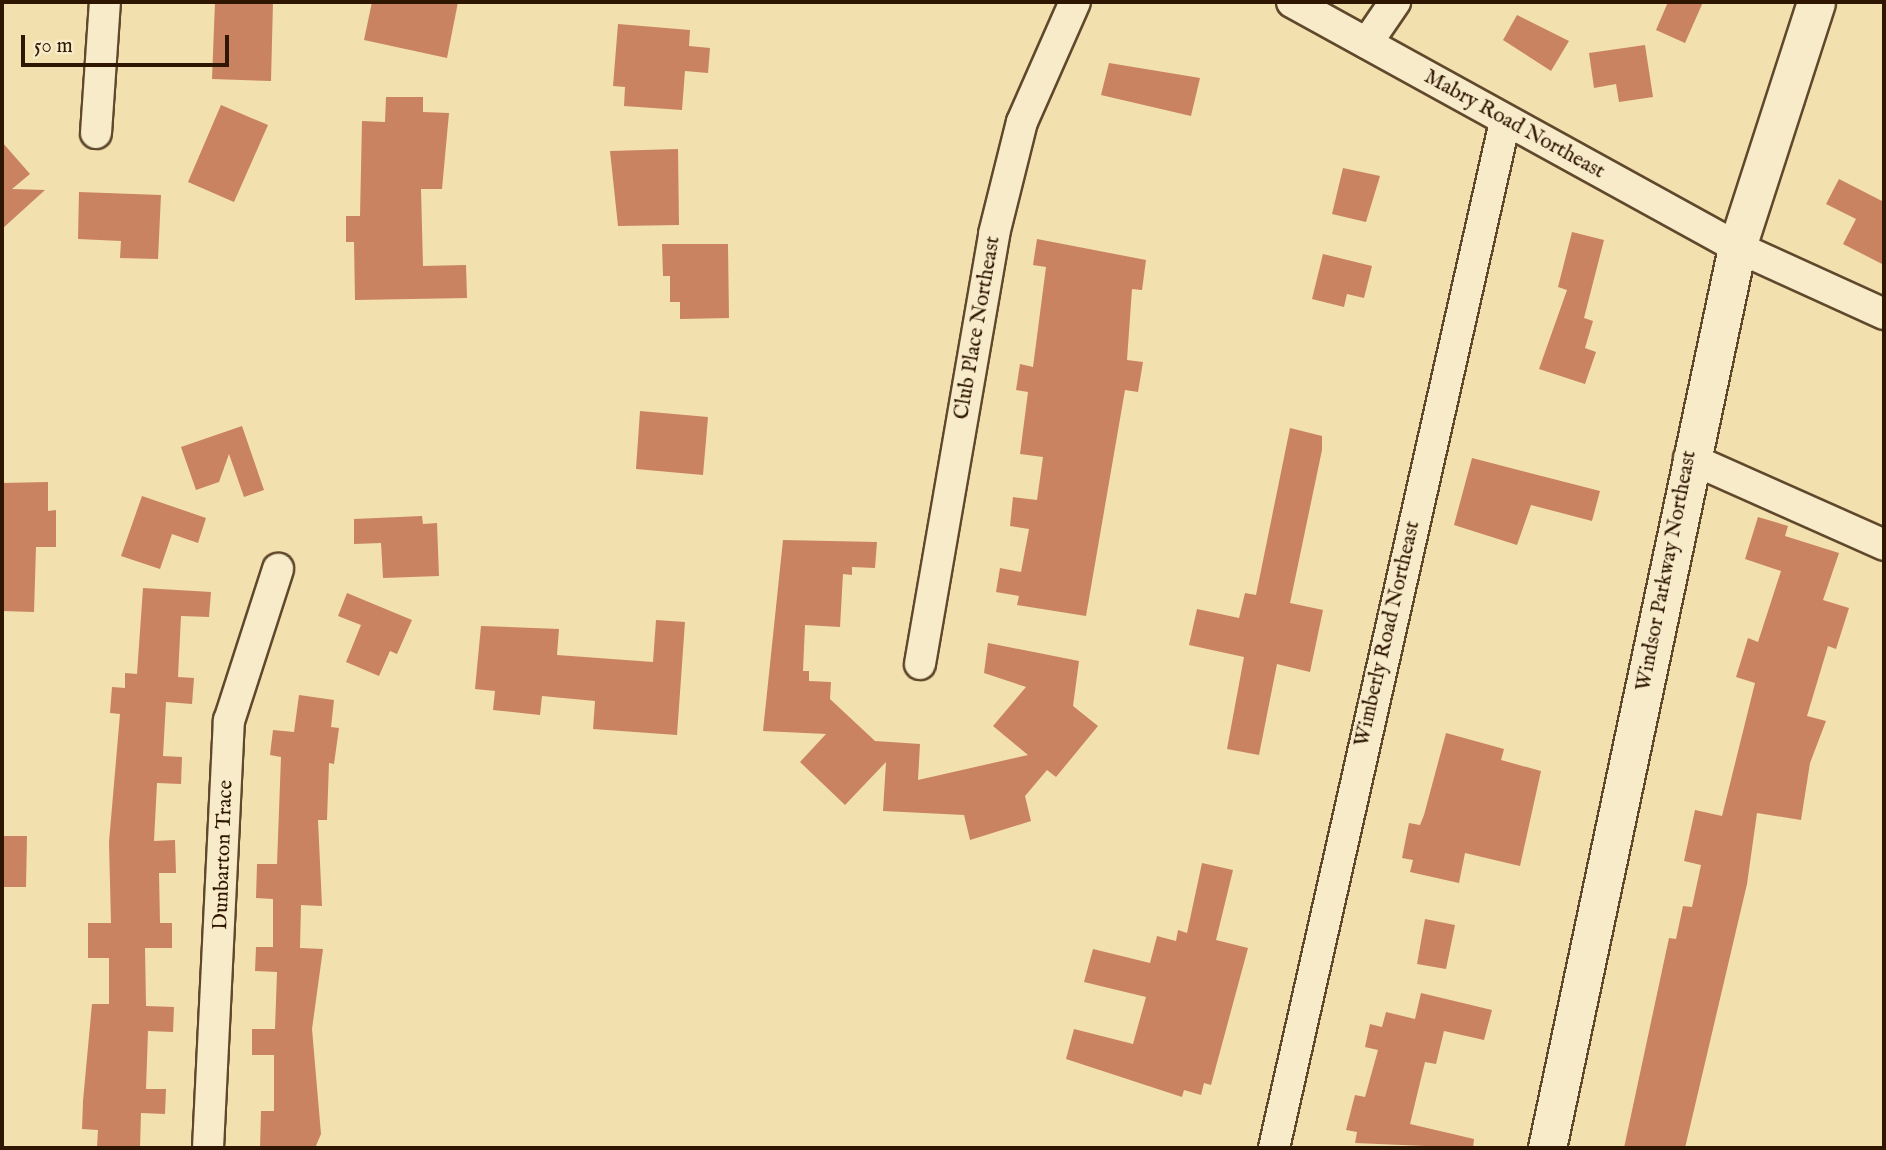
<!DOCTYPE html>
<style>
body{margin:0}
#map{position:relative;width:1886px;height:1150px;overflow:hidden;background:#f2e0ae;font-family:"IM FELL English",serif}
div>[style]{position:absolute}
.building>*{inset:0;background:#c98361}
.roads{filter:drop-shadow(2px 0 #60482c) drop-shadow(-2px 0 #60482c) drop-shadow(0 2px #60482c) drop-shadow(0 -2px #60482c)}
.minor>*{height:30px;margin:-15px;padding:0 15px;transform-origin:15px;border-radius:15px;background:#f7ebca}
.tertiary>*{height:37px;margin:-18.5px;padding:0 18.5px;transform-origin:18.5px;border-radius:18.5px;background:#f7ebca}
span{translate:-50% -50%;white-space:nowrap;text-align:center;line-height:1.15;-webkit-text-stroke:5px #f7ebca;paint-order:stroke}
.street-label{font-size:21px;color:#2f1600}
.frame{position:absolute;inset:0;border:4px solid #2f1600;pointer-events:none}
.scale{position:absolute;left:21px;top:35px;width:208px;height:32px;box-sizing:border-box;border:4px solid #2f1600;border-top:0;padding-left:9px;font-size:21px;line-height:24px;white-space:nowrap;color:#2f1600;-webkit-text-stroke:5px #f7ebca;paint-order:stroke}
</style>
<div id="map">
<div class="building">
<i style="clip-path:polygon(215px 2px,273px 2px,271px 81px,212px 79px)"></i>
<i style="clip-path:polygon(372px 2px,458px 2px,447px 58px,364px 40px)"></i>
<i style="clip-path:polygon(1668px 2px,1703px 2px,1685px 43px,1656px 30px)"></i>
<i style="clip-path:polygon(1517px 15px,1569px 41px,1551px 71px,1503px 40px)"></i>
<i style="clip-path:polygon(618px 24px,690px 30px,689px 46px,710px 48px,708px 73px,685px 71px,682px 110px,624px 106px,625px 87px,613px 86px)"></i>
<i style="clip-path:polygon(1645px 45px,1653px 97px,1619px 102px,1616px 84px,1594px 88px,1589px 53px)"></i>
<i style="clip-path:polygon(1109px 63px,1200px 78px,1191px 116px,1101px 95px)"></i>
<i style="clip-path:polygon(386px 97px,423px 97px,423px 112px,449px 113px,442px 189px,421px 189px,423px 266px,466px 265px,467px 298px,355px 300px,354px 242px,346px 242px,346px 216px,360px 216px,362px 121px,385px 122px)"></i>
<i style="clip-path:polygon(221px 105px,268px 125px,234px 202px,188px 182px)"></i>
<i style="clip-path:polygon(2px 142px,30px 174px,12px 189px,45px 190px,2px 229px)"></i>
<i style="clip-path:polygon(678px 149px,679px 225px,618px 226px,610px 151px)"></i>
<i style="clip-path:polygon(1343px 168px,1380px 176px,1366px 222px,1332px 214px)"></i>
<i style="clip-path:polygon(1839px 179px,1884px 202px,1884px 265px,1843px 244px,1856px 219px,1826px 204px)"></i>
<i style="clip-path:polygon(79px 192px,161px 195px,158px 259px,120px 258px,121px 241px,78px 239px)"></i>
<i style="clip-path:polygon(1572px 232px,1604px 240px,1584px 318px,1593px 321px,1585px 348px,1596px 352px,1585px 384px,1539px 369px,1567px 290px,1558px 287px)"></i>
<i style="clip-path:polygon(1037px 239px,1146px 260px,1142px 290px,1132px 289px,1127px 360px,1143px 362px,1138px 392px,1125px 390px,1086px 616px,1017px 605px,1019px 596px,996px 592px,1000px 568px,1021px 572px,1029px 529px,1010px 526px,1013px 497px,1037px 500px,1043px 457px,1020px 454px,1028px 392px,1016px 390px,1020px 364px,1033px 367px,1046px 267px,1033px 265px)"></i>
<i style="clip-path:polygon(662px 244px,728px 244px,729px 318px,680px 319px,680px 302px,670px 302px,670px 276px,663px 276px)"></i>
<i style="clip-path:polygon(1323px 254px,1372px 266px,1364px 298px,1347px 294px,1344px 307px,1312px 299px)"></i>
<i style="clip-path:polygon(640px 411px,708px 417px,703px 475px,636px 469px)"></i>
<i style="clip-path:polygon(242px 426px,264px 490px,244px 497px,229px 454px,219px 482px,196px 490px,181px 447px)"></i>
<i style="clip-path:polygon(1290px 428px,1322px 436px,1322px 450px,1290px 603px,1323px 610px,1310px 672px,1277px 664px,1259px 755px,1227px 749px,1244px 657px,1189px 645px,1197px 609px,1239px 618px,1245px 593px,1256px 595px)"></i>
<i style="clip-path:polygon(1472px 458px,1600px 491px,1592px 521px,1531px 505px,1517px 545px,1454px 525px)"></i>
<i style="clip-path:polygon(48px 482px,48px 511px,56px 510px,56px 547px,36px 547px,34px 612px,2px 611px,2px 483px)"></i>
<i style="clip-path:polygon(142px 496px,206px 518px,198px 543px,172px 534px,160px 569px,121px 556px)"></i>
<i style="clip-path:polygon(422px 516px,423px 524px,437px 523px,439px 576px,383px 578px,381px 543px,354px 544px,354px 519px)"></i>
<i style="clip-path:polygon(1758px 517px,1788px 526px,1785px 536px,1839px 553px,1823px 600px,1849px 608px,1836px 649px,1828px 646px,1807px 716px,1826px 721px,1810px 763px,1801px 820px,1757px 813px,1747px 884px,1685px 1148px,1624px 1148px,1669px 938px,1676px 939px,1683px 906px,1692px 907px,1701px 865px,1684px 861px,1695px 810px,1722px 816px,1755px 683px,1736px 677px,1748px 638px,1758px 642px,1781px 571px,1745px 559px)"></i>
<i style="clip-path:polygon(783px 540px,877px 542px,875px 568px,852px 567px,852px 575px,843px 574px,840px 627px,805px 625px,803px 671px,809px 671px,809px 681px,831px 682px,830px 699px,875px 741px,920px 744px,918px 780px,1028px 755px,993px 726px,1026px 687px,984px 673px,988px 643px,1079px 661px,1073px 706px,1098px 726px,1056px 777px,1047px 770px,1025px 796px,1031px 821px,970px 840px,964px 815px,883px 811px,886px 762px,845px 805px,800px 762px,826px 734px,763px 731px)"></i>
<i style="clip-path:polygon(143px 588px,211px 592px,209px 617px,181px 616px,178px 677px,194px 678px,192px 704px,166px 702px,163px 756px,182px 757px,181px 784px,157px 783px,154px 841px,175px 840px,176px 873px,159px 873px,160px 923px,172px 923px,172px 948px,145px 948px,146px 1006px,174px 1007px,173px 1032px,148px 1031px,146px 1089px,166px 1089px,165px 1114px,141px 1113px,140px 1148px,97px 1148px,98px 1130px,82px 1129px,83px 1101px,92px 1004px,109px 1004px,109px 958px,88px 958px,88px 923px,111px 923px,109px 842px,120px 714px,110px 713px,112px 687px,125px 688px,125px 673px,137px 674px)"></i>
<i style="clip-path:polygon(347px 593px,412px 620px,397px 654px,390px 651px,379px 676px,346px 662px,361px 625px,338px 616px)"></i>
<i style="clip-path:polygon(656px 620px,685px 622px,677px 735px,593px 729px,595px 701px,542px 696px,540px 715px,493px 710px,495px 691px,475px 689px,481px 626px,559px 629px,557px 655px,653px 662px)"></i>
<i style="clip-path:polygon(299px 695px,334px 700px,331px 727px,339px 728px,334px 764px,329px 763px,327px 820px,318px 820px,322px 906px,301px 905px,300px 948px,323px 949px,312px 1029px,321px 1134px,315px 1148px,260px 1148px,261px 1111px,274px 1111px,274px 1055px,252px 1055px,252px 1029px,275px 1029px,277px 972px,255px 971px,256px 947px,273px 947px,273px 899px,256px 898px,257px 864px,277px 864px,281px 757px,270px 755px,273px 730px,294px 732px)"></i>
<i style="clip-path:polygon(1446px 733px,1504px 749px,1501px 760px,1541px 771px,1520px 866px,1465px 853px,1459px 883px,1410px 872px,1413px 860px,1402px 858px,1409px 823px,1420px 825px,1424px 815px)"></i>
<i style="clip-path:polygon(2px 836px,27px 836px,26px 887px,2px 887px)"></i>
<i style="clip-path:polygon(1202px 863px,1233px 870px,1216px 940px,1248px 948px,1211px 1085px,1204px 1083px,1201px 1095px,1184px 1090px,1182px 1097px,1066px 1059px,1074px 1029px,1133px 1044px,1146px 997px,1084px 982px,1093px 949px,1150px 963px,1157px 936px,1176px 941px,1178px 930px,1187px 933px)"></i>
<i style="clip-path:polygon(1425px 919px,1455px 925px,1446px 969px,1417px 964px)"></i>
<i style="clip-path:polygon(1421px 993px,1492px 1010px,1484px 1040px,1444px 1031px,1436px 1064px,1425px 1062px,1410px 1124px,1474px 1139px,1473px 1148px,1355px 1143px,1357px 1132px,1346px 1130px,1355px 1095px,1365px 1097px,1378px 1050px,1365px 1047px,1370px 1024px,1382px 1027px,1386px 1012px,1415px 1019px)"></i>
</div>
<div class="roads">
<div class="minor">
<i style="left:1292px;top:2px;width:508px;rotate:28.84deg"></i>
<i style="left:1737px;top:247px;width:162px;rotate:24.5deg"></i>
<i style="left:1367px;top:43px;width:50px;rotate:-55.7deg"></i>
<i style="left:96px;top:133px;width:131px;rotate:-86.1deg"></i>
<i style="left:1689px;top:458px;width:214px;rotate:24deg"></i>
<i style="left:920px;top:664px;width:436px;rotate:-80.2deg"></i>
<i style="left:994px;top:234px;width:115px;rotate:-76deg"></i>
<i style="left:1022px;top:122px;width:131px;rotate:-66.2deg"></i>
<i style="left:208px;top:1148px;width:428px;rotate:-87.2deg"></i>
<i style="left:229px;top:721px;width:160px;rotate:-72.1deg"></i>
<i style="left:1274px;top:1148px;width:1053px;rotate:-77.32deg"></i>
</div>
<div class="tertiary">
<i style="left:1547px;top:1148px;width:921px;rotate:-78.09deg"></i>
<i style="left:1737px;top:247px;width:257px;rotate:-72.1deg"></i>
</div>
</div>
<div class="street-label">
<span style="left:1514px;top:125px;rotate:29deg">Mabry Road Northeast</span>
<span style="left:978px;top:328px;rotate:-80deg">Club Place Northeast</span>
<span style="left:1667px;top:571px;rotate:-79deg">Windsor Parkway Northeast</span>
<span style="left:1388px;top:634px;rotate:-77deg">Wimberly Road Northeast</span>
<span style="left:224px;top:855px;rotate:-88deg">Dunbarton Trace</span>
</div>
<div class="frame"></div>
<div class="scale">50 m</div>
</div>
